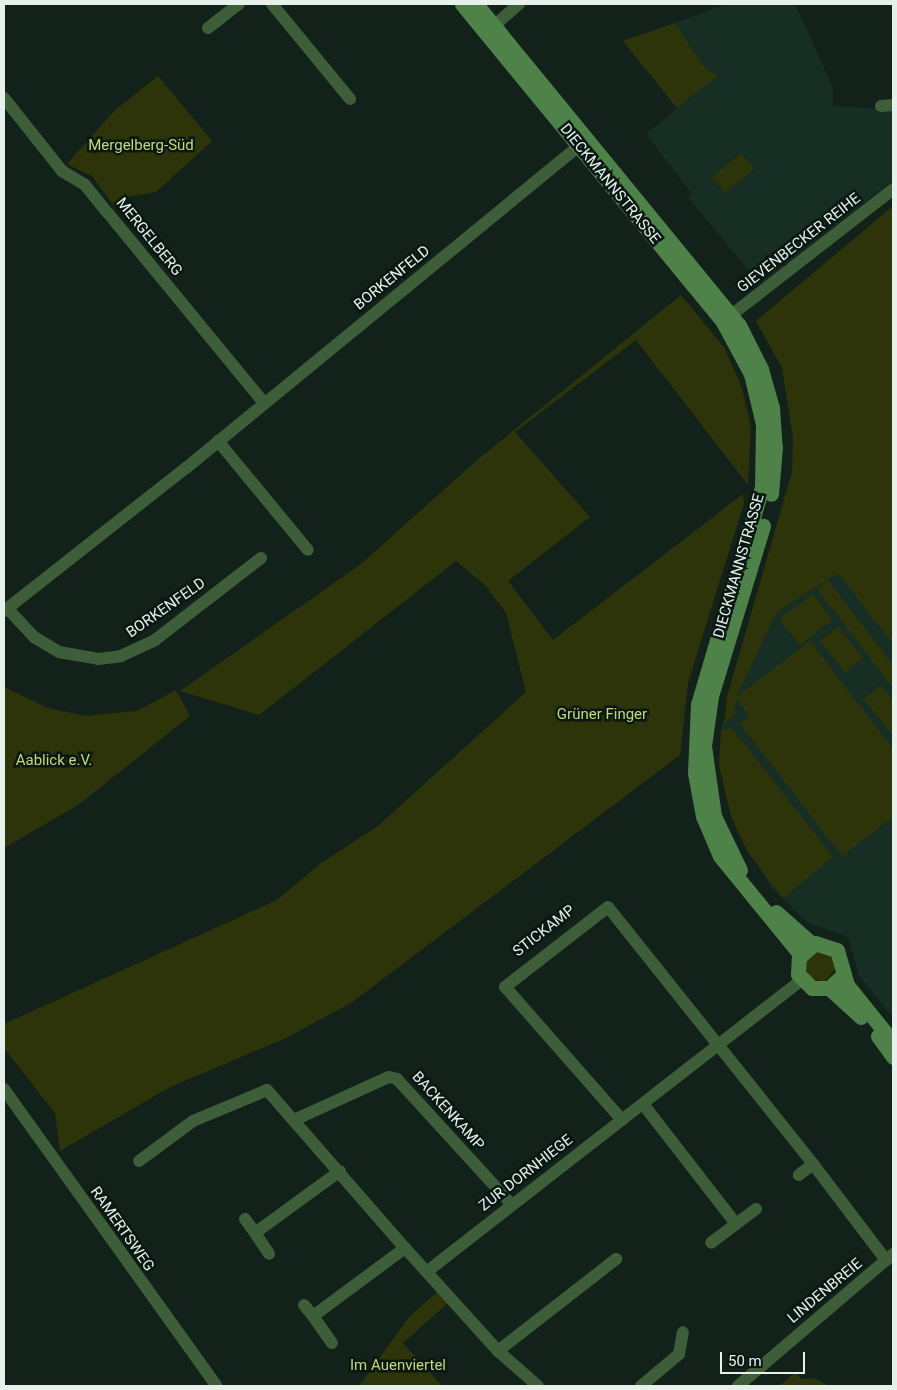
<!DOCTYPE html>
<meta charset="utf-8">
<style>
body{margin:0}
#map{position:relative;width:897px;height:1390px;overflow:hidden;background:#12221b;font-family:Roboto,sans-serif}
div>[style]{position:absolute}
.built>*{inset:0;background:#172e25}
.green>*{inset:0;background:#2e3409}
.street>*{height:12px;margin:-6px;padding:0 6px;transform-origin:6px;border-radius:6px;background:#3e5e3a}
.secondary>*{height:15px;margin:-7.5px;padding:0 7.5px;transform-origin:7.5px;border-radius:7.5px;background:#4e8248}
span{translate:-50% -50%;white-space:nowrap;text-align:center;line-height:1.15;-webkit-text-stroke:5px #091812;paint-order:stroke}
.park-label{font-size:15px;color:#c7d778}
.street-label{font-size:15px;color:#e7f1ec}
.frame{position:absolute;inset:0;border:5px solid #e7f1ec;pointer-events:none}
.scale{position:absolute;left:720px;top:1352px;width:85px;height:22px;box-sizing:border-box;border:2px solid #e7f1ec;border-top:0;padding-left:6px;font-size:15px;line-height:18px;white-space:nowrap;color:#e7f1ec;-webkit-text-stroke:4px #091812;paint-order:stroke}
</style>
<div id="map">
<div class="built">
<i style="clip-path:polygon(726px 4px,795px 4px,833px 88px,833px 106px,893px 110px,893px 180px,760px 284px,688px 197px,692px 194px,646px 134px,717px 76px,703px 66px,675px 23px)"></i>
<i style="clip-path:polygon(838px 572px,893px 643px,893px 1018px,859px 975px,848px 937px,808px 923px,770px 886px,731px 816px,719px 765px,721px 726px,777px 612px)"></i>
</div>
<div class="green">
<i style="clip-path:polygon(675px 23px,703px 66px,718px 76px,677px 108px,623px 41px)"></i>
<i style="clip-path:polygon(158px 76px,212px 141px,156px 192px,126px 197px,114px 206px,92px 176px,67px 164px,115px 110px)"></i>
<i style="clip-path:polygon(741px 153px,754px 169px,725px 193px,712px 177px)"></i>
<i style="clip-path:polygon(893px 206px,893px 644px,838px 573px,777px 612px,736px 697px,810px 641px,893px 749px,893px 817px,842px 856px,740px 724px,750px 716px,736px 699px,735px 714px,724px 725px,727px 697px,792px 472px,793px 438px,782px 368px,756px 321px)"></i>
<i style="clip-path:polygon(681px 295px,724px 347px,742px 388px,751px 427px,748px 485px,636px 340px,515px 432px,590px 517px,508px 581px,553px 640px,743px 494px,744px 503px,688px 683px,680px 755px,351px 1003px,286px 1038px,170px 1087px,60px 1151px,55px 1113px,4px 1048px,4px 1024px,277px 900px,320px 864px,379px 825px,526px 692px,506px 613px,485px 585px,456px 561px,259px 715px,180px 691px,361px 564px,476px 461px)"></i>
<i style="clip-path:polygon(828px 580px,893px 665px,893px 688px,817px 589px)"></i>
<i style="clip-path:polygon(813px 594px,832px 620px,800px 645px,779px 619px)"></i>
<i style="clip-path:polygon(838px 627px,863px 658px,845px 673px,820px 641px)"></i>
<i style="clip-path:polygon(881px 685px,893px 701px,893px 736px,864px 699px)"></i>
<i style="clip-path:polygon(4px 687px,48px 708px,86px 716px,137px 711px,176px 690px,190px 716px,78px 805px,4px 848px)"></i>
<i style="clip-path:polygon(732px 728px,833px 857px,783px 898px,747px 851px,731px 816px,719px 765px,721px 730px)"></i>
<i style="clip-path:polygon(817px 951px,831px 955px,836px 968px,825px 981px,813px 980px,806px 971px,806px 960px)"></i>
<i style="clip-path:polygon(438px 1291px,448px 1303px,403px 1343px,442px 1386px,359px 1386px,410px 1316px)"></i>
<i style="clip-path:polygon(796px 1372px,801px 1379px,815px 1378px,828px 1386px,779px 1386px)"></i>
</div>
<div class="street">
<i style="left:272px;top:4px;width:123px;rotate:50.6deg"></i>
<i style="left:208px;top:28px;width:39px;rotate:-38deg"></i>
<i style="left:488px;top:31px;width:41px;rotate:-41.1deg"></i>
<i style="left:4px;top:98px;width:93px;rotate:51.5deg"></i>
<i style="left:62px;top:171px;width:27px;rotate:31deg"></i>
<i style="left:85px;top:185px;width:36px;rotate:51deg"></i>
<i style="left:108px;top:213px;width:246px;rotate:50.6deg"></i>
<i style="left:881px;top:106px;width:12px;rotate:-5deg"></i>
<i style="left:725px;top:320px;width:213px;rotate:-37.9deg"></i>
<i style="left:218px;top:441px;width:141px;rotate:50.5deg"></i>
<i style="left:7px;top:608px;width:40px;rotate:47deg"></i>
<i style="left:34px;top:637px;width:29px;rotate:31deg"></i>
<i style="left:59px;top:652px;width:40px;rotate:10deg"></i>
<i style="left:98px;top:659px;width:23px;rotate:-7deg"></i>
<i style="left:121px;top:656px;width:38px;rotate:-25deg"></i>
<i style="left:155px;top:640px;width:134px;rotate:-37.7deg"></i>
<i style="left:4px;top:611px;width:231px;rotate:-38.2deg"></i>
<i style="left:186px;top:468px;width:516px;rotate:-39.34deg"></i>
<i style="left:4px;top:1089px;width:365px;rotate:54.4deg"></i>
<i style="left:643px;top:1104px;width:152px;rotate:52.2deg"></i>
<i style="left:736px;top:1224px;width:31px;rotate:143deg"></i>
<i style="left:294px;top:1120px;width:104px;rotate:-24.4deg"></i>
<i style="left:389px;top:1077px;width:8px;rotate:14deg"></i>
<i style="left:397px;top:1079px;width:169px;rotate:47.6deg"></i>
<i style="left:622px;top:1120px;width:177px;rotate:-131.3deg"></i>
<i style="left:505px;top:987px;width:130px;rotate:-37.8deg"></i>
<i style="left:608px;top:907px;width:329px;rotate:51.4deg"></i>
<i style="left:813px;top:1164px;width:18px;rotate:142deg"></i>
<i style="left:139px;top:1161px;width:67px;rotate:-36.5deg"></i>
<i style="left:193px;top:1121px;width:80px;rotate:-22.7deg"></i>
<i style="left:267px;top:1090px;width:210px;rotate:48.9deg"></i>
<i style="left:405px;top:1248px;width:114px;rotate:143.5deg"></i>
<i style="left:313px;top:1316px;width:14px;rotate:-129deg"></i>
<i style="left:813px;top:1164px;width:121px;rotate:52.8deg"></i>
<i style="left:245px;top:1219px;width:17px;rotate:54deg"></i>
<i style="left:255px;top:1233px;width:105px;rotate:-36.1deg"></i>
<i style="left:736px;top:1224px;width:25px;rotate:-37deg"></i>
<i style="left:255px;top:1233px;width:25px;rotate:56deg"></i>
<i style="left:405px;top:1248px;width:139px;rotate:47.9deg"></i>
<i style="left:498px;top:1351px;width:53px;rotate:41.2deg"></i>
<i style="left:429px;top:1270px;width:472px;rotate:-37.9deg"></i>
<i style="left:313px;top:1316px;width:33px;rotate:55deg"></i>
<i style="left:498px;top:1351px;width:150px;rotate:-37.9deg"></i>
<i style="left:641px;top:1386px;width:50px;rotate:-40.1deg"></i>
<i style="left:679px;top:1354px;width:22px;rotate:-80deg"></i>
<i style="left:738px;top:1386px;width:204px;rotate:-40.4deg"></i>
</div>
<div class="secondary">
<i style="left:462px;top:4px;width:411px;rotate:50.6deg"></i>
<i style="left:723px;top:322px;width:59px;rotate:61.7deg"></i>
<i style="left:751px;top:374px;width:51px;rotate:76.5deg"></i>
<i style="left:763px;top:424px;width:63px;rotate:90.9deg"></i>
<i style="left:762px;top:487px;width:226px;rotate:106.4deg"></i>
<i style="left:698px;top:704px;width:69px;rotate:92.5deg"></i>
<i style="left:695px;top:773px;width:44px;rotate:79.5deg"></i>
<i style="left:703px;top:816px;width:43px;rotate:67deg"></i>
<i style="left:720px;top:856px;width:127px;rotate:50.8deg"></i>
<i style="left:476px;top:4px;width:415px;rotate:50.7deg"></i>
<i style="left:739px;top:325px;width:49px;rotate:63.4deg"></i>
<i style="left:761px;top:369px;width:41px;rotate:74.2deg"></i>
<i style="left:772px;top:408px;width:39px;rotate:86deg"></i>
<i style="left:775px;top:447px;width:47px;rotate:94.9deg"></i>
<i style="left:740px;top:870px;width:60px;rotate:-115.7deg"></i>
<i style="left:714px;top:816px;width:71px;rotate:-98.1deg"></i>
<i style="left:704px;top:746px;width:50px;rotate:-82deg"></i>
<i style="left:711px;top:696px;width:178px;rotate:-73deg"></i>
<i style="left:776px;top:912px;width:48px;rotate:41.6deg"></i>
<i style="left:842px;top:976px;width:18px;rotate:137deg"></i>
<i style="left:829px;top:988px;width:17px;rotate:180deg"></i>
<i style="left:812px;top:988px;width:20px;rotate:-135deg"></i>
<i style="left:798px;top:974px;width:17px;rotate:-87deg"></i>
<i style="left:799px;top:957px;width:21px;rotate:-41deg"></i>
<i style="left:815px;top:943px;width:23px;rotate:18deg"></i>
<i style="left:837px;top:950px;width:36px;rotate:74deg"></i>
<i style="left:847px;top:985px;width:73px;rotate:51.1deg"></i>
<i style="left:829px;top:988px;width:43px;rotate:42.2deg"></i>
<i style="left:878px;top:1036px;width:26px;rotate:54deg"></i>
</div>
<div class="park-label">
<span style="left:141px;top:146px">Mergelberg-Süd</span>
<span style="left:602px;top:715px">Grüner Finger</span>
<span style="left:54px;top:761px">Aablick e.V.</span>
<span style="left:398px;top:1366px">Im Auenviertel</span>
</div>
<div class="street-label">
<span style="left:610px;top:184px;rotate:51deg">DIECKMANNSTRASSE</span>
<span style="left:149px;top:237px;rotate:51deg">MERGELBERG</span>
<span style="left:799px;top:243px;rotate:-38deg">GIEVENBECKER REIHE</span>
<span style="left:392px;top:278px;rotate:-39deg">BORKENFELD</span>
<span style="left:739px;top:566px;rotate:-74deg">DIECKMANNSTRASSE</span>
<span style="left:166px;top:608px;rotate:-35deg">BORKENFELD</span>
<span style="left:544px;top:931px;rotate:-38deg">STICKAMP</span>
<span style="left:448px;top:1111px;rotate:48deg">BACKENKAMP</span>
<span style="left:526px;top:1173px;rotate:-38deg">ZUR DORNHIEGE</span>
<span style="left:122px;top:1229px;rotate:55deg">RAMERTSWEG</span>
<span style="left:825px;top:1291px;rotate:-40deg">LINDENBREIE</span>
</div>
<div class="frame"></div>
<div class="scale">50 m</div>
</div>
